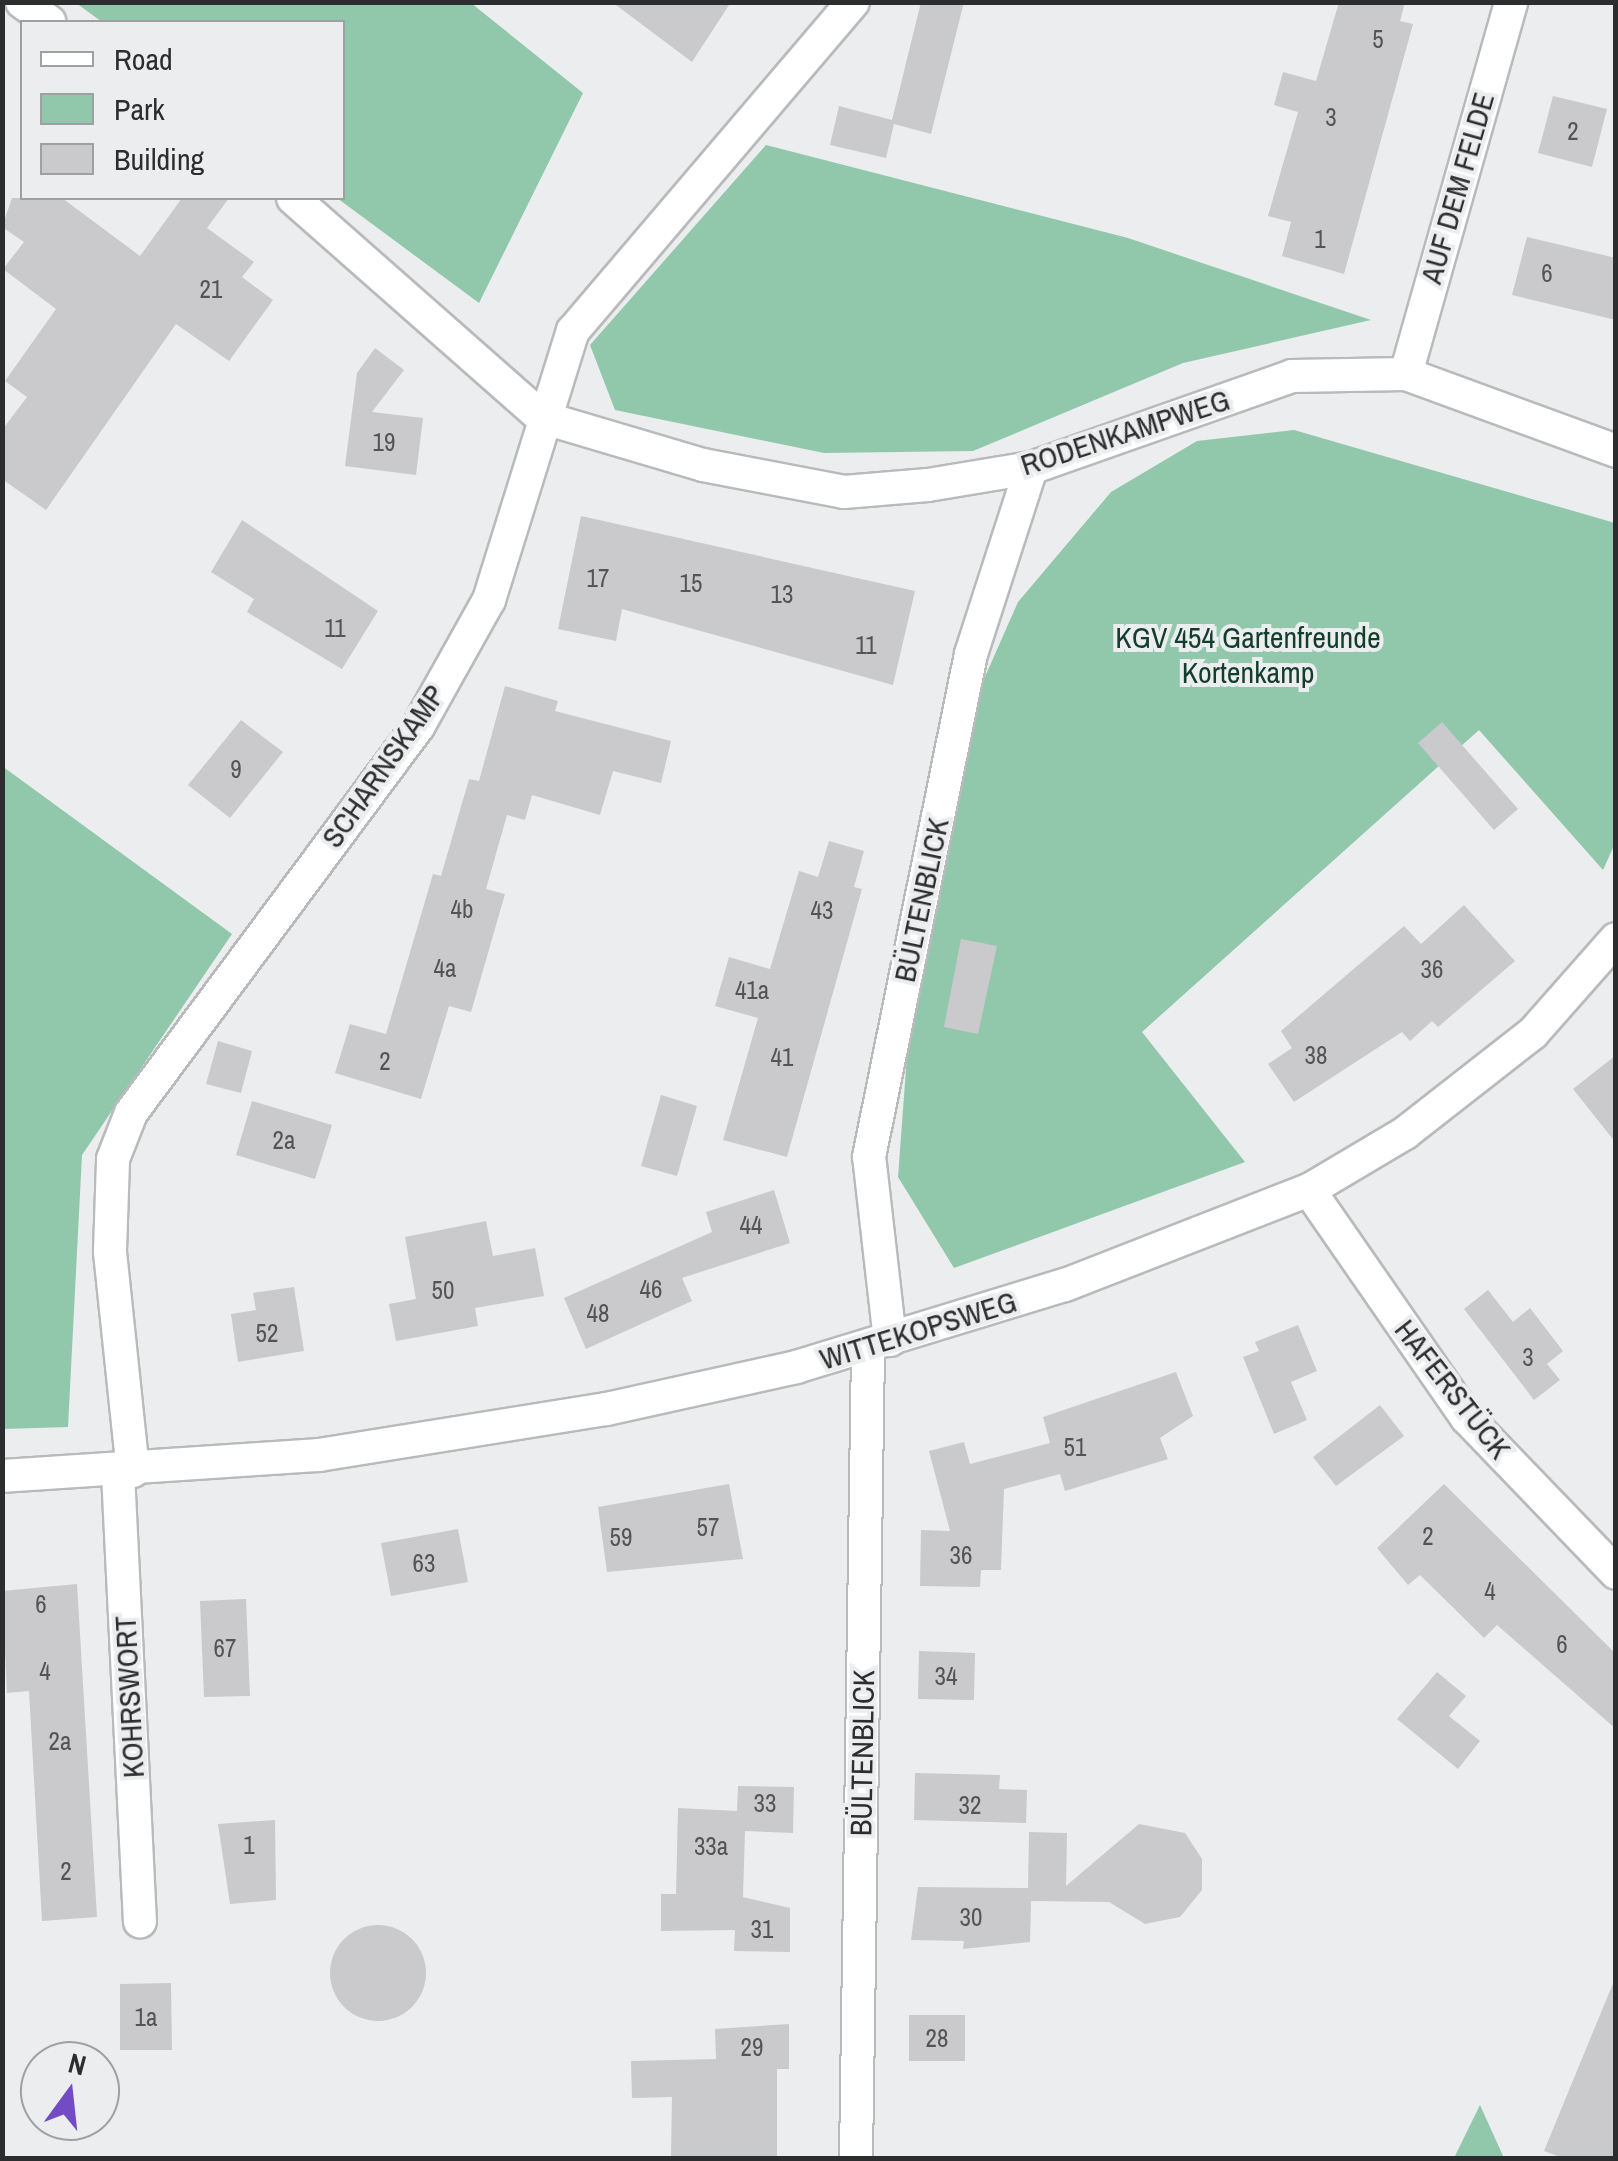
<!DOCTYPE html>
<meta charset="utf-8">
<style>
body{margin:0}
#map{position:relative;width:1618px;height:2161px;overflow:hidden;background:#ebedef;font-family:"Archivo Narrow",sans-serif}
div>[style]{position:absolute}
.green>*{inset:0;background:#91c8ac}
.building>*{inset:0;background:#cacacc}
.round{border-radius:50%}
.roads{filter:drop-shadow(2px 0 #b8babb) drop-shadow(-2px 0 #b8babb) drop-shadow(0 2px #b8babb) drop-shadow(0 -2px #b8babb)}
.minor>*{height:32px;margin:-16px;padding:0 16px;transform-origin:16px;border-radius:16px;background:#fff}
span{translate:-50% -50%;white-space:nowrap;text-align:center;line-height:1.15;-webkit-text-stroke:8px #ebedef;paint-order:stroke}
.number-label{font-size:25px;color:#545456}
.number-label span{-webkit-text-stroke-width:0}
.street-label{font-size:30px;color:#2c2d2e}
.park-label{font-size:30px;color:#113f2c}
.frame{position:absolute;inset:0;border:5px solid #2c2d2e;pointer-events:none}
.legend{position:absolute;left:20px;top:20px;width:325px;height:180px;box-sizing:border-box;background:#ebedef;border:2px solid #9fa0a2;margin:0;padding:12px 18px;list-style:none;font-size:30px;color:#2c2d2e}
.legend li{display:flex;align-items:center;gap:20px;height:50px}
.legend b{width:50px;border:2px solid #9fa0a2}
.north{position:absolute;left:20px;top:2041px;width:100px;height:100px;box-sizing:border-box;background:#ebedef;border:2px solid #9fa0a2;border-radius:50%;rotate:15deg;font-size:28px;font-weight:700;line-height:40px;text-align:center;color:#2c2d2e}
.north::after{content:'';display:block;margin:auto;width:35px;height:45px;background:#734cc5;clip-path:polygon(50% 0,100% 100%,50% 72%,0 100%)}
</style>
<div id="map">
<div class="green">
<i style="clip-path:polygon(76px 3px,471px 3px,583px 93px,479px 303px,337px 198px,342px 22px,102px 22px)"></i>
<i style="clip-path:polygon(766px 145px,1128px 238px,1371px 320px,1183px 363px,973px 451px,824px 453px,615px 410px,590px 345px)"></i>
<i style="clip-path:polygon(1294px 430px,1615px 523px,1616px 841px,1603px 870px,1479px 730px,1142px 1032px,1245px 1162px,954px 1268px,898px 1177px,908px 1042px,984px 679px,1018px 602px,1111px 492px,1197px 441px)"></i>
<i style="clip-path:polygon(2px 766px,232px 934px,82px 1155px,68px 1427px,3px 1429px)"></i>
<i style="clip-path:polygon(1480px 2105px,1504px 2158px,1454px 2158px)"></i>
</div>
<div class="building">
<i style="clip-path:polygon(612px 2px,731px 2px,692px 62px)"></i>
<i style="clip-path:polygon(921px 2px,964px 2px,931px 134px,894px 124px,886px 158px,830px 145px,839px 106px,892px 120px)"></i>
<i style="clip-path:polygon(1339px 2px,1405px 2px,1400px 21px,1413px 24px,1344px 274px,1282px 256px,1291px 222px,1268px 216px,1298px 112px,1274px 105px,1283px 72px,1316px 81px)"></i>
<i style="clip-path:polygon(1553px 96px,1607px 109px,1592px 167px,1538px 153px)"></i>
<i style="clip-path:polygon(12px 198px,62px 198px,140px 256px,182px 198px,229px 198px,207px 228px,254px 262px,242px 277px,273px 300px,229px 361px,176px 324px,46px 510px,2px 479px,2px 430px,27px 397px,5px 381px,56px 309px,3px 269px,24px 242px,2px 227px)"></i>
<i style="clip-path:polygon(1527px 237px,1616px 258px,1616px 320px,1512px 295px)"></i>
<i style="clip-path:polygon(375px 348px,404px 370px,372px 412px,423px 418px,416px 475px,345px 466px,357px 373px)"></i>
<i style="clip-path:polygon(581px 516px,915px 591px,893px 685px,622px 609px,616px 641px,558px 629px)"></i>
<i style="clip-path:polygon(242px 520px,378px 611px,342px 669px,247px 612px,254px 599px,211px 572px)"></i>
<i style="clip-path:polygon(505px 686px,558px 701px,555px 711px,671px 741px,661px 783px,613px 771px,600px 815px,532px 795px,525px 820px,507px 815px,486px 889px,505px 894px,471px 1012px,449px 1006px,421px 1099px,335px 1073px,350px 1024px,386px 1034px,433px 874px,441px 876px,469px 779px,479px 781px)"></i>
<i style="clip-path:polygon(241px 720px,283px 752px,230px 818px,188px 785px)"></i>
<i style="clip-path:polygon(1442px 722px,1518px 809px,1494px 830px,1418px 743px)"></i>
<i style="clip-path:polygon(829px 841px,864px 851px,854px 887px,862px 889px,787px 1157px,723px 1140px,758px 1018px,715px 1006px,729px 957px,770px 969px,799px 871px,818px 877px)"></i>
<i style="clip-path:polygon(1464px 905px,1515px 961px,1438px 1027px,1432px 1021px,1410px 1041px,1402px 1032px,1294px 1102px,1268px 1064px,1292px 1048px,1281px 1031px,1404px 926px,1421px 944px)"></i>
<i style="clip-path:polygon(961px 939px,997px 946px,978px 1034px,944px 1027px)"></i>
<i style="clip-path:polygon(218px 1041px,252px 1051px,241px 1093px,206px 1084px)"></i>
<i style="clip-path:polygon(1616px 1055px,1616px 1143px,1573px 1089px)"></i>
<i style="clip-path:polygon(661px 1095px,697px 1106px,677px 1176px,641px 1166px)"></i>
<i style="clip-path:polygon(252px 1101px,332px 1125px,315px 1179px,236px 1155px)"></i>
<i style="clip-path:polygon(774px 1190px,790px 1243px,682px 1278px,692px 1301px,586px 1349px,564px 1298px,712px 1232px,706px 1212px)"></i>
<i style="clip-path:polygon(486px 1221px,493px 1256px,535px 1248px,544px 1296px,475px 1308px,478px 1326px,396px 1341px,389px 1304px,416px 1299px,405px 1237px)"></i>
<i style="clip-path:polygon(294px 1287px,304px 1351px,238px 1362px,231px 1314px,256px 1310px,253px 1293px)"></i>
<i style="clip-path:polygon(1488px 1290px,1513px 1322px,1530px 1308px,1563px 1351px,1547px 1364px,1560px 1380px,1534px 1400px,1464px 1309px)"></i>
<i style="clip-path:polygon(1298px 1325px,1317px 1371px,1291px 1382px,1307px 1420px,1274px 1434px,1243px 1357px,1259px 1351px,1255px 1342px)"></i>
<i style="clip-path:polygon(1176px 1372px,1193px 1416px,1160px 1438px,1168px 1459px,1065px 1491px,1060px 1474px,1004px 1489px,1001px 1570px,981px 1570px,980px 1587px,920px 1586px,921px 1530px,950px 1531px,929px 1451px,964px 1442px,970px 1464px,1050px 1443px,1043px 1417px)"></i>
<i style="clip-path:polygon(1380px 1405px,1404px 1436px,1336px 1486px,1313px 1457px)"></i>
<i style="clip-path:polygon(729px 1484px,743px 1559px,607px 1572px,598px 1507px)"></i>
<i style="clip-path:polygon(1444px 1484px,1616px 1654px,1616px 1729px,1497px 1625px,1484px 1638px,1420px 1575px,1408px 1585px,1377px 1548px)"></i>
<i style="clip-path:polygon(458px 1529px,468px 1582px,391px 1596px,381px 1543px)"></i>
<i style="clip-path:polygon(77px 1584px,97px 1917px,42px 1921px,29px 1691px,7px 1693px,2px 1591px)"></i>
<i style="clip-path:polygon(246px 1599px,250px 1696px,204px 1697px,200px 1601px)"></i>
<i style="clip-path:polygon(919px 1651px,975px 1653px,974px 1700px,918px 1699px)"></i>
<i style="clip-path:polygon(1437px 1672px,1466px 1696px,1449px 1716px,1480px 1741px,1458px 1769px,1397px 1719px)"></i>
<i style="clip-path:polygon(915px 1773px,1000px 1775px,999px 1789px,1027px 1790px,1026px 1823px,914px 1820px)"></i>
<i style="clip-path:polygon(738px 1786px,794px 1787px,793px 1833px,745px 1831px,743px 1897px,790px 1908px,790px 1952px,734px 1951px,735px 1930px,661px 1931px,661px 1894px,676px 1894px,678px 1808px,737px 1811px)"></i>
<i style="clip-path:polygon(275px 1820px,276px 1900px,230px 1904px,218px 1824px)"></i>
<i style="clip-path:polygon(1139px 1824px,1185px 1833px,1202px 1859px,1202px 1890px,1180px 1917px,1145px 1924px,1109px 1902px,1031px 1901px,1030px 1942px,963px 1949px,964px 1941px,911px 1940px,918px 1887px,1028px 1888px,1029px 1832px,1067px 1833px,1066px 1886px)"></i>
<i class="round" style="left:330px;top:1925px;width:96px;height:96px"></i>
<i style="clip-path:polygon(1616px 1976px,1616px 2158px,1563px 2158px,1544px 2151px)"></i>
<i style="clip-path:polygon(171px 1983px,172px 2050px,120px 2050px,120px 1984px)"></i>
<i style="clip-path:polygon(909px 2015px,965px 2015px,965px 2061px,909px 2061px)"></i>
<i style="clip-path:polygon(789px 2024px,789px 2069px,777px 2069px,777px 2158px,671px 2158px,672px 2097px,632px 2098px,631px 2061px,716px 2059px,715px 2029px)"></i>
</div>
<div class="roads">
<div class="minor">
<i style="left:22px;top:2px;width:34px;rotate:36deg"></i>
<i style="left:293px;top:198px;width:331px;rotate:41.4deg"></i>
<i style="left:541px;top:417px;width:169px;rotate:16.5deg"></i>
<i style="left:703px;top:465px;width:144px;rotate:10.8deg"></i>
<i style="left:844px;top:492px;width:84px;rotate:-4.8deg"></i>
<i style="left:928px;top:485px;width:104px;rotate:-9.4deg"></i>
<i style="left:1031px;top:468px;width:277px;rotate:-19.4deg"></i>
<i style="left:1292px;top:376px;width:114px;rotate:-1deg"></i>
<i style="left:1406px;top:374px;width:224px;rotate:20.1deg"></i>
<i style="left:1406px;top:374px;width:387px;rotate:-74.2deg"></i>
<i style="left:1309px;top:1190px;width:277px;rotate:55.3deg"></i>
<i style="left:1467px;top:1418px;width:215px;rotate:46.1deg"></i>
<i style="left:890px;top:1340px;width:184px;rotate:-96.5deg"></i>
<i style="left:869px;top:1157px;width:513px;rotate:-78.54deg"></i>
<i style="left:971px;top:654px;width:195px;rotate:-72.1deg"></i>
<i style="left:133px;top:1471px;width:221px;rotate:-96deg"></i>
<i style="left:110px;top:1251px;width:92px;rotate:-88.1deg"></i>
<i style="left:113px;top:1159px;width:49px;rotate:-68.6deg"></i>
<i style="left:131px;top:1113px;width:483px;rotate:-53.4deg"></i>
<i style="left:419px;top:725px;width:143px;rotate:-60.8deg"></i>
<i style="left:489px;top:600px;width:282px;rotate:-72.7deg"></i>
<i style="left:573px;top:331px;width:432px;rotate:-49.6deg"></i>
<i style="left:118px;top:1473px;width:449px;rotate:87.2deg"></i>
<i style="left:2px;top:1476px;width:318px;rotate:-3.8deg"></i>
<i style="left:319px;top:1455px;width:292px;rotate:-9.1deg"></i>
<i style="left:607px;top:1409px;width:194px;rotate:-12.5deg"></i>
<i style="left:796px;top:1367px;width:281px;rotate:-17deg"></i>
<i style="left:1065px;top:1285px;width:262px;rotate:-21.3deg"></i>
<i style="left:1309px;top:1190px;width:112px;rotate:-30.7deg"></i>
<i style="left:1405px;top:1133px;width:162px;rotate:-38deg"></i>
<i style="left:1533px;top:1033px;width:125px;rotate:-48.6deg"></i>
<i style="left:856px;top:2158px;width:811px;rotate:-89.15deg"></i>
</div>
</div>
<div class="number-label">
<span style="left:1378px;top:39px">5</span>
<span style="left:1331px;top:117px">3</span>
<span style="left:1573px;top:131px">2</span>
<span style="left:1320px;top:239px">1</span>
<span style="left:1547px;top:273px">6</span>
<span style="left:211px;top:289px">21</span>
<span style="left:384px;top:442px">19</span>
<span style="left:598px;top:578px">17</span>
<span style="left:691px;top:583px">15</span>
<span style="left:782px;top:594px">13</span>
<span style="left:335px;top:628px">11</span>
<span style="left:866px;top:645px">11</span>
<span style="left:236px;top:769px">9</span>
<span style="left:462px;top:909px">4b</span>
<span style="left:822px;top:910px">43</span>
<span style="left:445px;top:968px">4a</span>
<span style="left:1432px;top:969px">36</span>
<span style="left:752px;top:990px">41a</span>
<span style="left:1316px;top:1055px">38</span>
<span style="left:782px;top:1057px">41</span>
<span style="left:385px;top:1061px">2</span>
<span style="left:284px;top:1140px">2a</span>
<span style="left:751px;top:1225px">44</span>
<span style="left:651px;top:1289px">46</span>
<span style="left:443px;top:1290px">50</span>
<span style="left:598px;top:1313px">48</span>
<span style="left:267px;top:1333px">52</span>
<span style="left:1528px;top:1357px">3</span>
<span style="left:1075px;top:1447px">51</span>
<span style="left:708px;top:1527px">57</span>
<span style="left:1428px;top:1536px">2</span>
<span style="left:621px;top:1537px">59</span>
<span style="left:961px;top:1555px">36</span>
<span style="left:424px;top:1563px">63</span>
<span style="left:1490px;top:1591px">4</span>
<span style="left:41px;top:1604px">6</span>
<span style="left:1562px;top:1644px">6</span>
<span style="left:225px;top:1648px">67</span>
<span style="left:45px;top:1671px">4</span>
<span style="left:946px;top:1676px">34</span>
<span style="left:60px;top:1741px">2a</span>
<span style="left:765px;top:1803px">33</span>
<span style="left:970px;top:1805px">32</span>
<span style="left:249px;top:1845px">1</span>
<span style="left:711px;top:1846px">33a</span>
<span style="left:66px;top:1871px">2</span>
<span style="left:971px;top:1917px">30</span>
<span style="left:762px;top:1929px">31</span>
<span style="left:146px;top:2017px">1a</span>
<span style="left:937px;top:2038px">28</span>
<span style="left:752px;top:2047px">29</span>
</div>
<div class="street-label">
<span style="left:1457px;top:188px;rotate:-74deg">AUF DEM FELDE</span>
<span style="left:1125px;top:432px;rotate:-18deg">RODENKAMPWEG</span>
<span style="left:383px;top:766px;rotate:-55deg">SCHARNSKAMP</span>
<span style="left:921px;top:900px;rotate:-78deg">BÜLTENBLICK</span>
<span style="left:918px;top:1330px;rotate:-17deg">WITTEKOPSWEG</span>
<span style="left:1453px;top:1389px;rotate:52deg">HAFERSTÜCK</span>
<span style="left:129px;top:1697px;rotate:-93deg">KOHRSWORT</span>
<span style="left:862px;top:1753px;rotate:-89deg">BÜLTENBLICK</span>
</div>
<div class="park-label">
<span style="left:1248px;top:654px">KGV 454 Gartenfreunde<br>Kortenkamp</span>
</div>
<div class="frame"></div>
<ul class="legend">
<li><b style="height:12px;background:#fff"></b>Road</li>
<li><b style="height:28px;background:#91c8ac"></b>Park</li>
<li><b style="height:28px;background:#cacacc"></b>Building</li>
</ul>
<div class="north">N</div>
</div>
